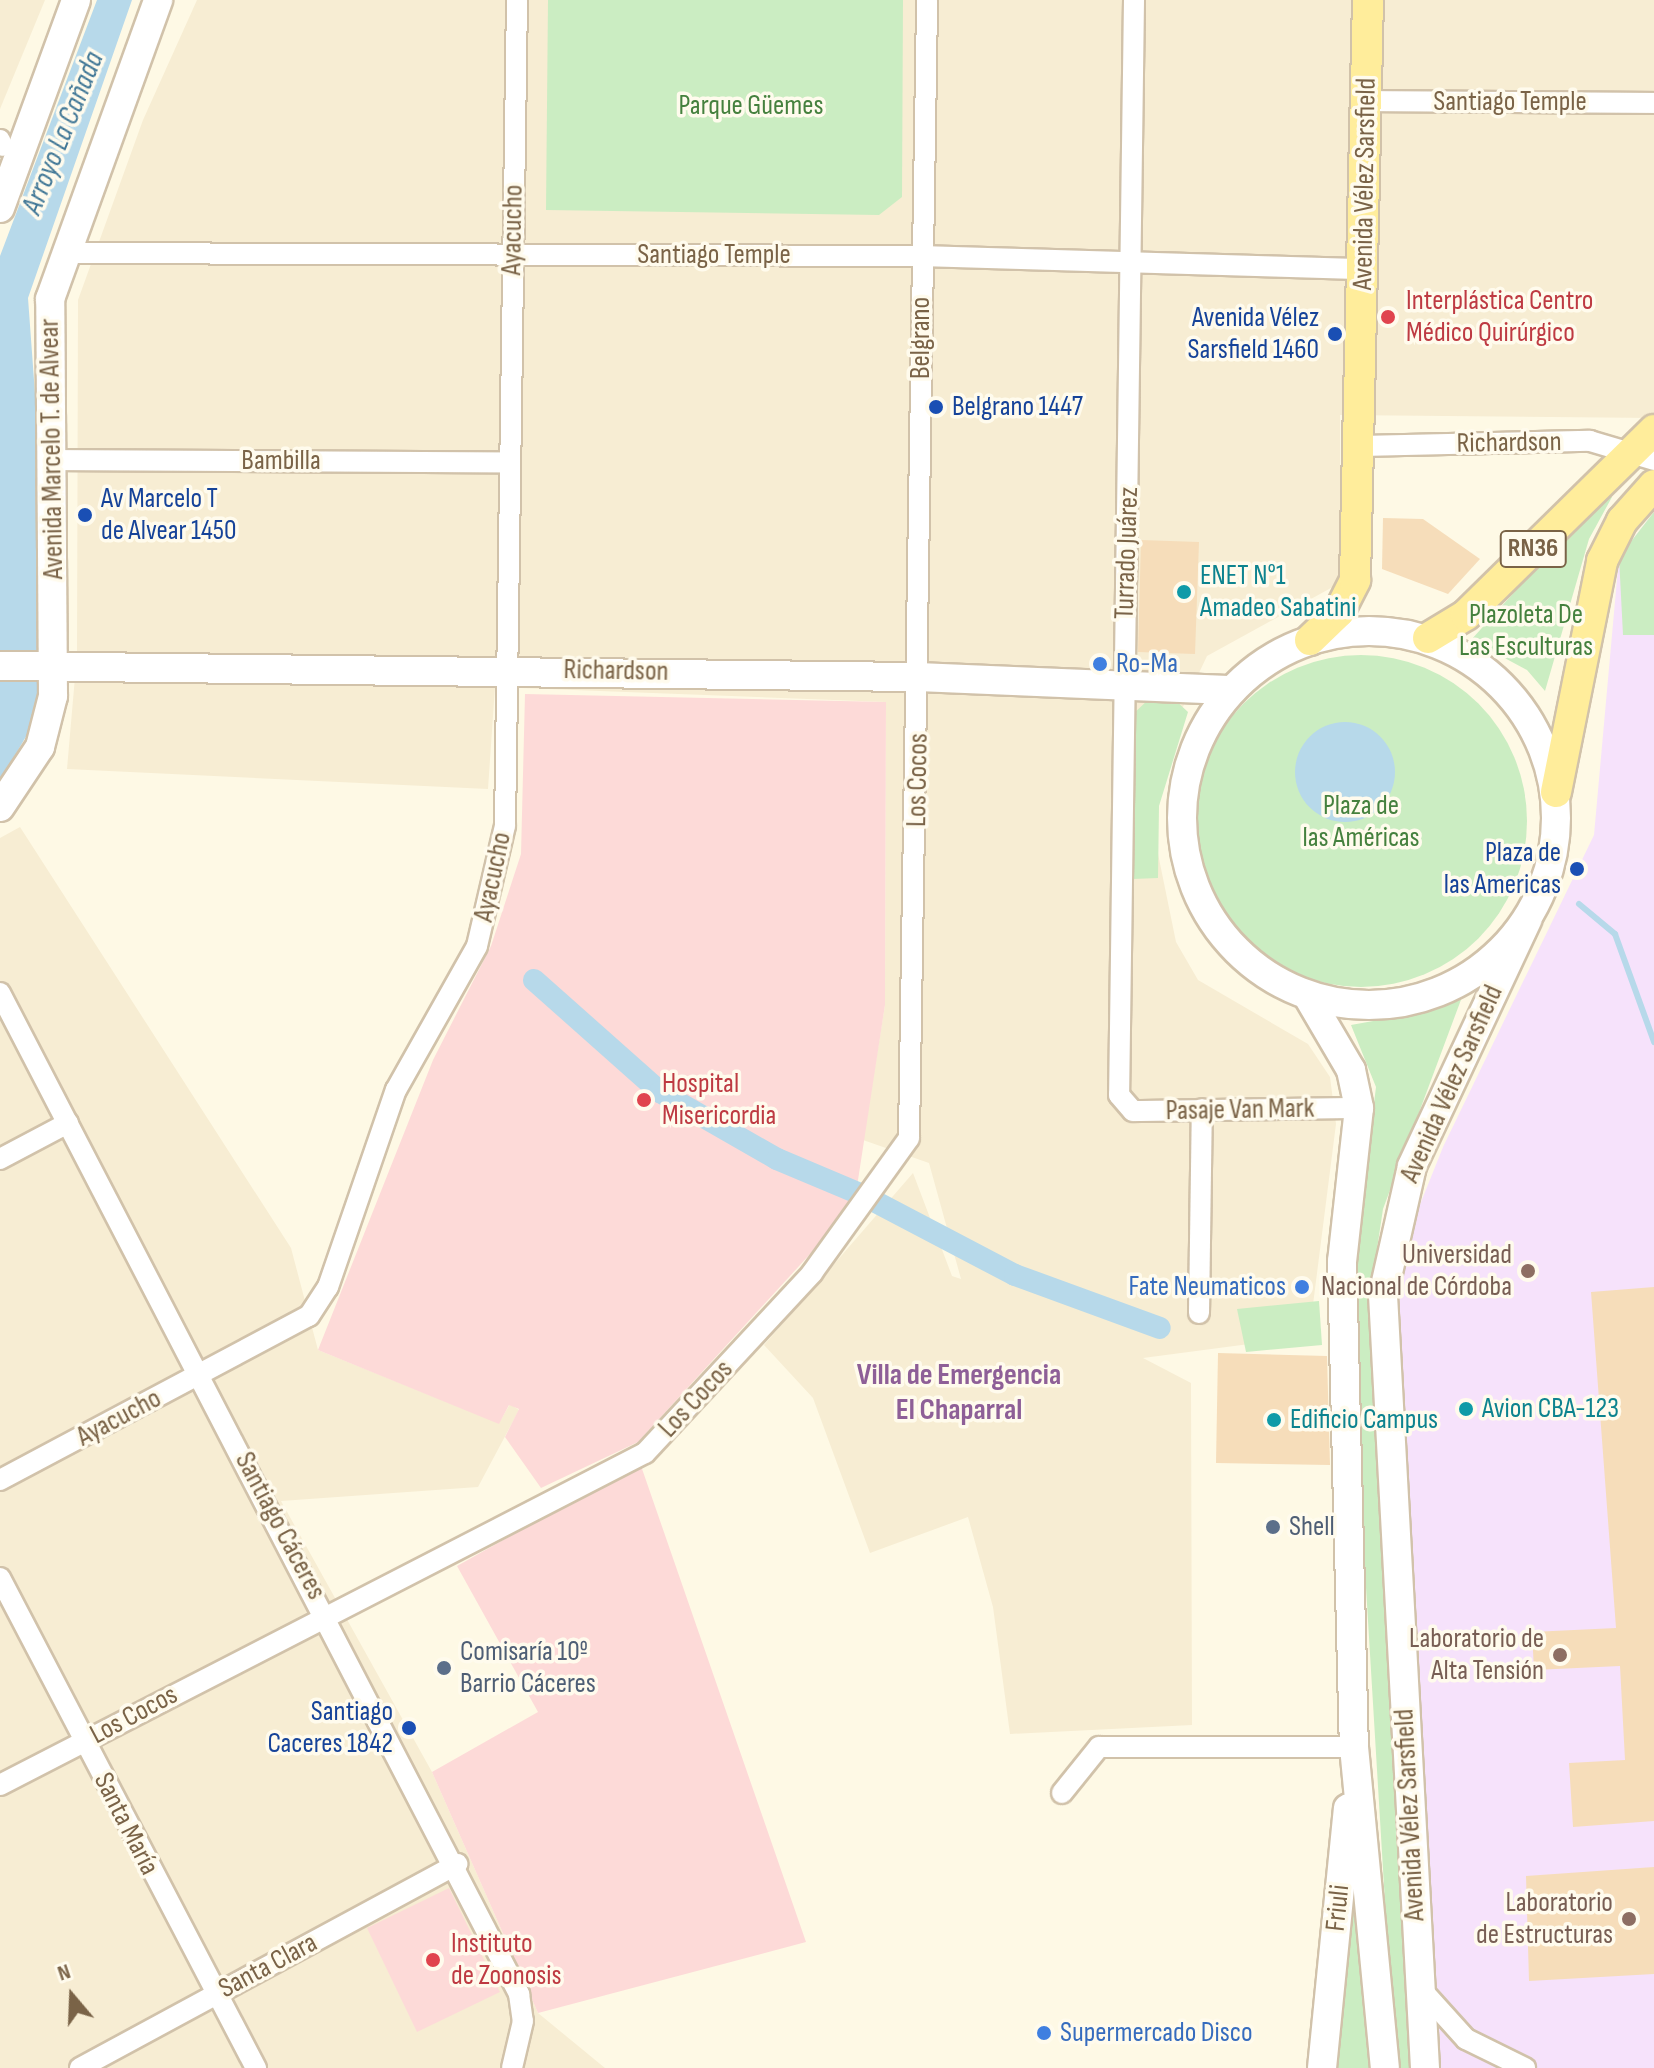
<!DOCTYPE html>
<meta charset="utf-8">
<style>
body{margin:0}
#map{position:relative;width:1654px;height:2068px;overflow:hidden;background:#fef9e5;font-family:"Sofia Sans Condensed",sans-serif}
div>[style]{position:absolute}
.residential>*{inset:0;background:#f7edd3}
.education>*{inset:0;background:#f6e2fb}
.medical>*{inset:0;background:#fddad8}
.green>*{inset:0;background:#cbedc2}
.round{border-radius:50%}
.water>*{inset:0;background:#b7d9ea}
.stream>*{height:6px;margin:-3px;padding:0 3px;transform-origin:3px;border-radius:3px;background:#b7d9ea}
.canal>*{height:22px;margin:-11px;padding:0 11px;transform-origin:11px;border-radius:11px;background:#b7d9ea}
.building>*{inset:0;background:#f6ddba}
.roads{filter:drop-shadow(2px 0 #d1c2aa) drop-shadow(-2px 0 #d1c2aa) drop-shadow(0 2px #d1c2aa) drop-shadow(0 -2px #d1c2aa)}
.street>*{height:20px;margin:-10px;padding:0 10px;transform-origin:10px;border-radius:10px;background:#fff}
.secondary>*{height:28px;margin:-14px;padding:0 14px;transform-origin:14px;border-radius:14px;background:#fff}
.secondary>.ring{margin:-14px;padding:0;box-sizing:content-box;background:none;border:28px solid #fff;border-radius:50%}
.primary>*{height:30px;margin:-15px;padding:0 15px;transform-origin:15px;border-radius:15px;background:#ffed9b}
.dots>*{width:22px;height:22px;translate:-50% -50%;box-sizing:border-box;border:4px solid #fffbed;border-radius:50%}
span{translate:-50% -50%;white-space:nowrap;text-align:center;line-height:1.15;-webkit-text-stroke:7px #fffbed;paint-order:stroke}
.shield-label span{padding:2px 6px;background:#fffbed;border:2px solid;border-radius:6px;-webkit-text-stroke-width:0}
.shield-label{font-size:26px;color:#7a6347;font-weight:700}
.street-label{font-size:28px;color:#7a6347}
.park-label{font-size:28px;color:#45813e}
.health-label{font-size:28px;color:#be3a42}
.left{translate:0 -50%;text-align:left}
.transit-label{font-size:28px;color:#164399}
.right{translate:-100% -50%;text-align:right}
.culture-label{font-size:28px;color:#0d838f}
.shop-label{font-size:28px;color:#366cbe}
.education-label{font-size:28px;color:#785e54}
.service-label{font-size:28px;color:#4e5e75}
.water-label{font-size:30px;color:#427897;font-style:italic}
.neighbourhood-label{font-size:30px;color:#8e5f97;font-weight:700}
.north{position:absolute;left:32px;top:1956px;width:80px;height:80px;-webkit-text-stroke:6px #fffbed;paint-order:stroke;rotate:341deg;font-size:22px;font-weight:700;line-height:32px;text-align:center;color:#7a6347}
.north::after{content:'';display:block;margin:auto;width:28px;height:36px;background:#7a6347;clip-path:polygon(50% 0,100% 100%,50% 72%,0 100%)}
</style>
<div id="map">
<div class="residential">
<i style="clip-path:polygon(0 0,45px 0,0 109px)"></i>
<i style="clip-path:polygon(197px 0,1654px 0,1654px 418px,1340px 415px,1340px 583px,1207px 656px,1164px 747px,1155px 839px,1176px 942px,1198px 980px,1308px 1044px,1330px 1077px,1336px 1124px,1309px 1336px,1143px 1358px,1191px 1383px,1192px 1725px,1010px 1734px,993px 1607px,968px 1517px,870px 1553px,813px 1398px,764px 1345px,913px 1173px,952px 1276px,961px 1279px,929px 1163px,863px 1140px,885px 1005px,886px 702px,495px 687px,488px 789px,67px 769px,77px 654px,78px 300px,143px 120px)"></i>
<i style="clip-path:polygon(20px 827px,291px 1248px,318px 1350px,499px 1423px,510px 1404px,519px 1410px,478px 1487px,281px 1501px,432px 1772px,538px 2013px,605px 2068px,0 2068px,0 838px)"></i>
</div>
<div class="education">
<i style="clip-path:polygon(1654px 512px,1654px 2068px,1441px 2068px,1392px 1321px,1413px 1222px,1443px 1147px,1594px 835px,1619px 557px)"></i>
</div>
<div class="medical">
<i style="clip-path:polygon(525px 694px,886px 702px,885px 1005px,854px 1206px,638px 1442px,541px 1488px,505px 1437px,519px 1409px,509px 1405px,499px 1424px,318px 1350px,433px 1060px,491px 946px,521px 854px)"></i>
<i style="clip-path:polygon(640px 1463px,806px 1942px,538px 2013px,432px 1772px,538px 1712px,457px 1566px)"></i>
<i style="clip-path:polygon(449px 1888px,500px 1992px,417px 2032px,367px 1928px)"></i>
</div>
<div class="green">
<i style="clip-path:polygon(548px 0,903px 0,902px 197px,879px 215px,546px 210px)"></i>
<i style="clip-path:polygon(1606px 491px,1612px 497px,1589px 539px,1545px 691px,1527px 670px,1471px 640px)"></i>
<i style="clip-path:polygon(1654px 512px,1654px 635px,1623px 635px,1619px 557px)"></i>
<i class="round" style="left:1195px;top:655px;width:332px;height:332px"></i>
<i style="clip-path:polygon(1149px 699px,1174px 699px,1188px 712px,1159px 806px,1158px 878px,1133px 879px,1131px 716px)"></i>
<i style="clip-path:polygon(1465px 989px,1383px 1209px,1368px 1309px,1414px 2068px,1395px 2068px,1349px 1306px,1376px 1087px,1351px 1025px,1412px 1014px)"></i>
<i style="clip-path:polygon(1319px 1301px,1322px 1345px,1246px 1352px,1237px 1309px)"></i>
<i style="clip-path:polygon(1354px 1747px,1385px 2068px,1322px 2068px)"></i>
</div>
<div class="water">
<i style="clip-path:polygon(97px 0,132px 0,28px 298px,43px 503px,41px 688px,31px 728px,0 781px,0 256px)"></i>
<i class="round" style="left:1295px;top:722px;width:100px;height:100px"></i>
</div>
<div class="stream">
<i style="left:1579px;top:904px;width:47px;rotate:39.8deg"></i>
<i style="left:1615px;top:934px;width:115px;rotate:70.1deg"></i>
</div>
<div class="canal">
<i style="left:534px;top:980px;width:169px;rotate:41.6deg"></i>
<i style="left:660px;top:1092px;width:135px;rotate:29.8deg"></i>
<i style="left:777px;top:1159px;width:95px;rotate:22.8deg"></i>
<i style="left:872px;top:1200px;width:161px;rotate:27.7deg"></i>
<i style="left:1015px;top:1275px;width:154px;rotate:20.1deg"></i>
</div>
<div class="building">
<i style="clip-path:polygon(1383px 518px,1423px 519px,1480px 559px,1448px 594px,1382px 569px)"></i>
<i style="clip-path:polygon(1141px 540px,1199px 542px,1195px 654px,1138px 652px)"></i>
<i style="clip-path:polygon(1654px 1287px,1654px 1821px,1573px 1827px,1569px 1763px,1625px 1760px,1620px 1666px,1534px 1670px,1532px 1632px,1616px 1628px,1591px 1292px)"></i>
<i style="clip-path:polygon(1218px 1353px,1327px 1356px,1330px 1465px,1216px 1463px)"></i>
<i style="clip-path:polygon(1654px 1867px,1654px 1974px,1529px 1981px,1526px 1876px)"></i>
</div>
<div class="roads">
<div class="street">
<i style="left:1134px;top:0;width:1095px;rotate:90.78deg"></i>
<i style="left:1119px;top:1095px;width:21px;rotate:49deg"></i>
<i style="left:1133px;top:1111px;width:226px;rotate:-0.8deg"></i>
<i style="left:1366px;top:101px;width:288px;rotate:0.4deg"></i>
<i style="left:0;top:140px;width:6px;rotate:72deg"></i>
<i style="left:63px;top:253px;width:859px;rotate:0.2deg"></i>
<i style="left:922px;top:256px;width:442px;rotate:1.7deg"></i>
<i style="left:1361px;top:446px;width:229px;rotate:-1.3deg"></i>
<i style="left:1590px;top:441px;width:67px;rotate:16.5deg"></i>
<i style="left:55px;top:460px;width:451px;rotate:0.3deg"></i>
<i style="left:0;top:993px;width:1128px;rotate:62.59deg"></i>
<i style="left:519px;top:1994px;width:27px;rotate:82deg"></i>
<i style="left:523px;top:2021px;width:48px;rotate:103.2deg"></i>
<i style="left:0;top:1159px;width:77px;rotate:-27.9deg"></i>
<i style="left:1199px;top:1313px;width:204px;rotate:-89.2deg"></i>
<i style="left:0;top:1480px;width:350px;rotate:-28deg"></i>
<i style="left:309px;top:1316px;width:35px;rotate:-57deg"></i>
<i style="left:328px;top:1287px;width:208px;rotate:-71deg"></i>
<i style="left:396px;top:1090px;width:165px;rotate:-60.6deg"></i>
<i style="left:477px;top:946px;width:123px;rotate:-76.9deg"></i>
<i style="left:505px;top:826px;width:826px;rotate:-89.17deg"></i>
<i style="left:0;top:1578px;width:553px;rotate:62.42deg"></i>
<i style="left:0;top:1785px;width:725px;rotate:-27.24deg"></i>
<i style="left:645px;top:1453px;width:246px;rotate:-47.1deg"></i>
<i style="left:812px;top:1273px;width:166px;rotate:-54.3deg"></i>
<i style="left:909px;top:1138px;width:1138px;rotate:-89.09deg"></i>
<i style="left:1062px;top:1793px;width:59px;rotate:-51.2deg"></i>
<i style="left:1099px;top:1747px;width:255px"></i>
<i style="left:1419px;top:1987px;width:70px;rotate:47.9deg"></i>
<i style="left:1466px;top:2039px;width:66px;rotate:26.2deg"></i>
<i style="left:80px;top:2068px;width:429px;rotate:-28.4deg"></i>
</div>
<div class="secondary">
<i style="left:0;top:208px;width:221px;rotate:-69.9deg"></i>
<i class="ring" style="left:1182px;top:631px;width:346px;height:346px"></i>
<i style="left:0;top:666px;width:920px;rotate:0.69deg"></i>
<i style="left:920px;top:677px;width:312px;rotate:2.4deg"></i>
<i style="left:0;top:807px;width:72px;rotate:-56.3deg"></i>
<i style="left:40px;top:747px;width:53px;rotate:-75.7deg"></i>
<i style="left:53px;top:696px;width:397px;rotate:-90.4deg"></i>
<i style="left:50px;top:299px;width:318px;rotate:-70.1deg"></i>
<i style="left:1307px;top:995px;width:87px;rotate:59.6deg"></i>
<i style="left:1351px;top:1070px;width:39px;rotate:78deg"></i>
<i style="left:1359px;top:1108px;width:154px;rotate:96.3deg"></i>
<i style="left:1342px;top:1261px;width:486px;rotate:88.6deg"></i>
<i style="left:1354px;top:1747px;width:322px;rotate:84.5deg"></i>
<i style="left:1322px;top:2068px;width:261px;rotate:-84.3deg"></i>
<i style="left:1425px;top:2068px;width:774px;rotate:-93.11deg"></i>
<i style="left:1383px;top:1295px;width:132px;rotate:-77.3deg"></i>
<i style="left:1412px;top:1166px;width:272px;rotate:-64.9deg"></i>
</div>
<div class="primary">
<i style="left:1428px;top:638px;width:44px;rotate:-31.2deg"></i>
<i style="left:1466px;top:615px;width:264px;rotate:-44.5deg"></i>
<i style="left:1310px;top:640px;width:40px;rotate:-44deg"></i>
<i style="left:1339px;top:612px;width:36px;rotate:-63deg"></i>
<i style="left:1355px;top:580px;width:580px;rotate:-88.72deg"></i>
<i style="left:1556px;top:792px;width:236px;rotate:-78.7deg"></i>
<i style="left:1602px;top:561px;width:45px;rotate:-63.4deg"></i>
<i style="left:1622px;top:521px;width:48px;rotate:-48.4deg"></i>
</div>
</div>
<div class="dots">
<i style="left:1388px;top:317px;background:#e0444e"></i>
<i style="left:1335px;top:334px;background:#1a4fb4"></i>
<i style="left:936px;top:407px;background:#1a4fb4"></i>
<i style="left:85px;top:515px;background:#1a4fb4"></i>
<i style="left:1184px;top:592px;background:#0f9aa8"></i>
<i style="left:1100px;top:664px;background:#3f7fe0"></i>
<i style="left:1577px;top:869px;background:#1a4fb4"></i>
<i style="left:644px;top:1100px;background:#e0444e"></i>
<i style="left:1528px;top:1271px;background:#8d6e63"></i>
<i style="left:1302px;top:1287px;background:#3f7fe0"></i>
<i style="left:1466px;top:1409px;background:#0f9aa8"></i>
<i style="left:1274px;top:1420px;background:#0f9aa8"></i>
<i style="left:1273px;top:1527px;background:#5c6f8a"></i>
<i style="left:1560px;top:1655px;background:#8d6e63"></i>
<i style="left:444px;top:1668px;background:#5c6f8a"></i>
<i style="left:409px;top:1728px;background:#1a4fb4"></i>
<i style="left:1629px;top:1919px;background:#8d6e63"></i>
<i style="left:433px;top:1960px;background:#e0444e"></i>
<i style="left:1044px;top:2033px;background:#3f7fe0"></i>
</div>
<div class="shield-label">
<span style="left:1533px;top:549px">RN36</span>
</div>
<div class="street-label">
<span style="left:1510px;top:102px">Santiago Temple</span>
<span style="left:1365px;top:184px;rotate:-89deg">Avenida Vélez Sarsfield</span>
<span style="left:513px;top:230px;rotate:-89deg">Ayacucho</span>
<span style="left:714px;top:255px">Santiago Temple</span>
<span style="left:921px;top:338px;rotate:-90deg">Belgrano</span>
<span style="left:1509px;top:443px;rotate:-1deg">Richardson</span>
<span style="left:52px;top:449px;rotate:-91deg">Avenida Marcelo T. de Alvear</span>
<span style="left:281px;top:461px">Bambilla</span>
<span style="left:1127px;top:553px;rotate:-88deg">Turrado Juárez</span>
<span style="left:616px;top:671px;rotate:1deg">Richardson</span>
<span style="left:918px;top:780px;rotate:-89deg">Los Cocos</span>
<span style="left:493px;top:877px;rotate:-78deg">Ayacucho</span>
<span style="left:1452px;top:1084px;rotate:-66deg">Avenida Vélez Sarsfield</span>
<span style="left:1240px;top:1110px;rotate:-1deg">Pasaje Van Mark</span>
<span style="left:696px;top:1399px;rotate:-47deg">Los Cocos</span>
<span style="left:119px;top:1418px;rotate:-28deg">Ayacucho</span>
<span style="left:280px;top:1526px;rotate:62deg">Santiago Cáceres</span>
<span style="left:134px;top:1715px;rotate:-28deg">Los Cocos</span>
<span style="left:1410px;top:1815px;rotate:-93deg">Avenida Vélez Sarsfield</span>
<span style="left:126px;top:1824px;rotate:63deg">Santa María</span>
<span style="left:1338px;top:1908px;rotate:-84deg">Friuli</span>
<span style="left:268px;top:1966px;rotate:-28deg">Santa Clara</span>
</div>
<div class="park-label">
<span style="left:751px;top:106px">Parque Güemes</span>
<span style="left:1526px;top:631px">Plazoleta De<br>Las Esculturas</span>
<span style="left:1361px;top:822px">Plaza de<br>las Américas</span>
</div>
<div class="health-label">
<span class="left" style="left:1406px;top:317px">Interplástica Centro<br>Médico Quirúrgico</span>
<span class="left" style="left:662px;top:1100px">Hospital<br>Misericordia</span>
<span class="left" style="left:451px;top:1960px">Instituto<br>de Zoonosis</span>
</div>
<div class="transit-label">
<span class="right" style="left:1319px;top:334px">Avenida Vélez<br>Sarsfield 1460</span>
<span class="left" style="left:952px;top:407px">Belgrano 1447</span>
<span class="left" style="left:101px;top:515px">Av Marcelo T<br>de Alvear 1450</span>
<span class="right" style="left:1561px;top:869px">Plaza de<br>las Americas</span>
<span class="right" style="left:393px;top:1728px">Santiago<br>Caceres 1842</span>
</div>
<div class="culture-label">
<span class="left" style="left:1200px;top:592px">ENET N°1<br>Amadeo Sabatini</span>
<span class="left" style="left:1482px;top:1409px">Avion CBA-123</span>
<span class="left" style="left:1290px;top:1420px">Edificio Campus</span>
</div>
<div class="shop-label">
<span class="left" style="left:1116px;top:664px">Ro-Ma</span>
<span class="right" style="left:1286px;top:1287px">Fate Neumaticos</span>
<span class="left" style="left:1060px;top:2033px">Supermercado Disco</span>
</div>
<div class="education-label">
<span class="right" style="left:1512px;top:1271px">Universidad<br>Nacional de Córdoba</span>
<span class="right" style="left:1544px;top:1655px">Laboratorio de<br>Alta Tensión</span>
<span class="right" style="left:1613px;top:1919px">Laboratorio<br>de Estructuras</span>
</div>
<div class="service-label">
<span class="left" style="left:1289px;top:1527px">Shell</span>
<span class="left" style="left:460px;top:1668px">Comisaría 10º<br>Barrio Cáceres</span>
</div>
<div class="water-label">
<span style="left:63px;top:133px;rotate:-68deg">Arroyo La Cañada</span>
</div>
<div class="neighbourhood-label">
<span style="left:959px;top:1392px">Villa de Emergencia<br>El Chaparral</span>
</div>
<div class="north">N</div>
</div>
